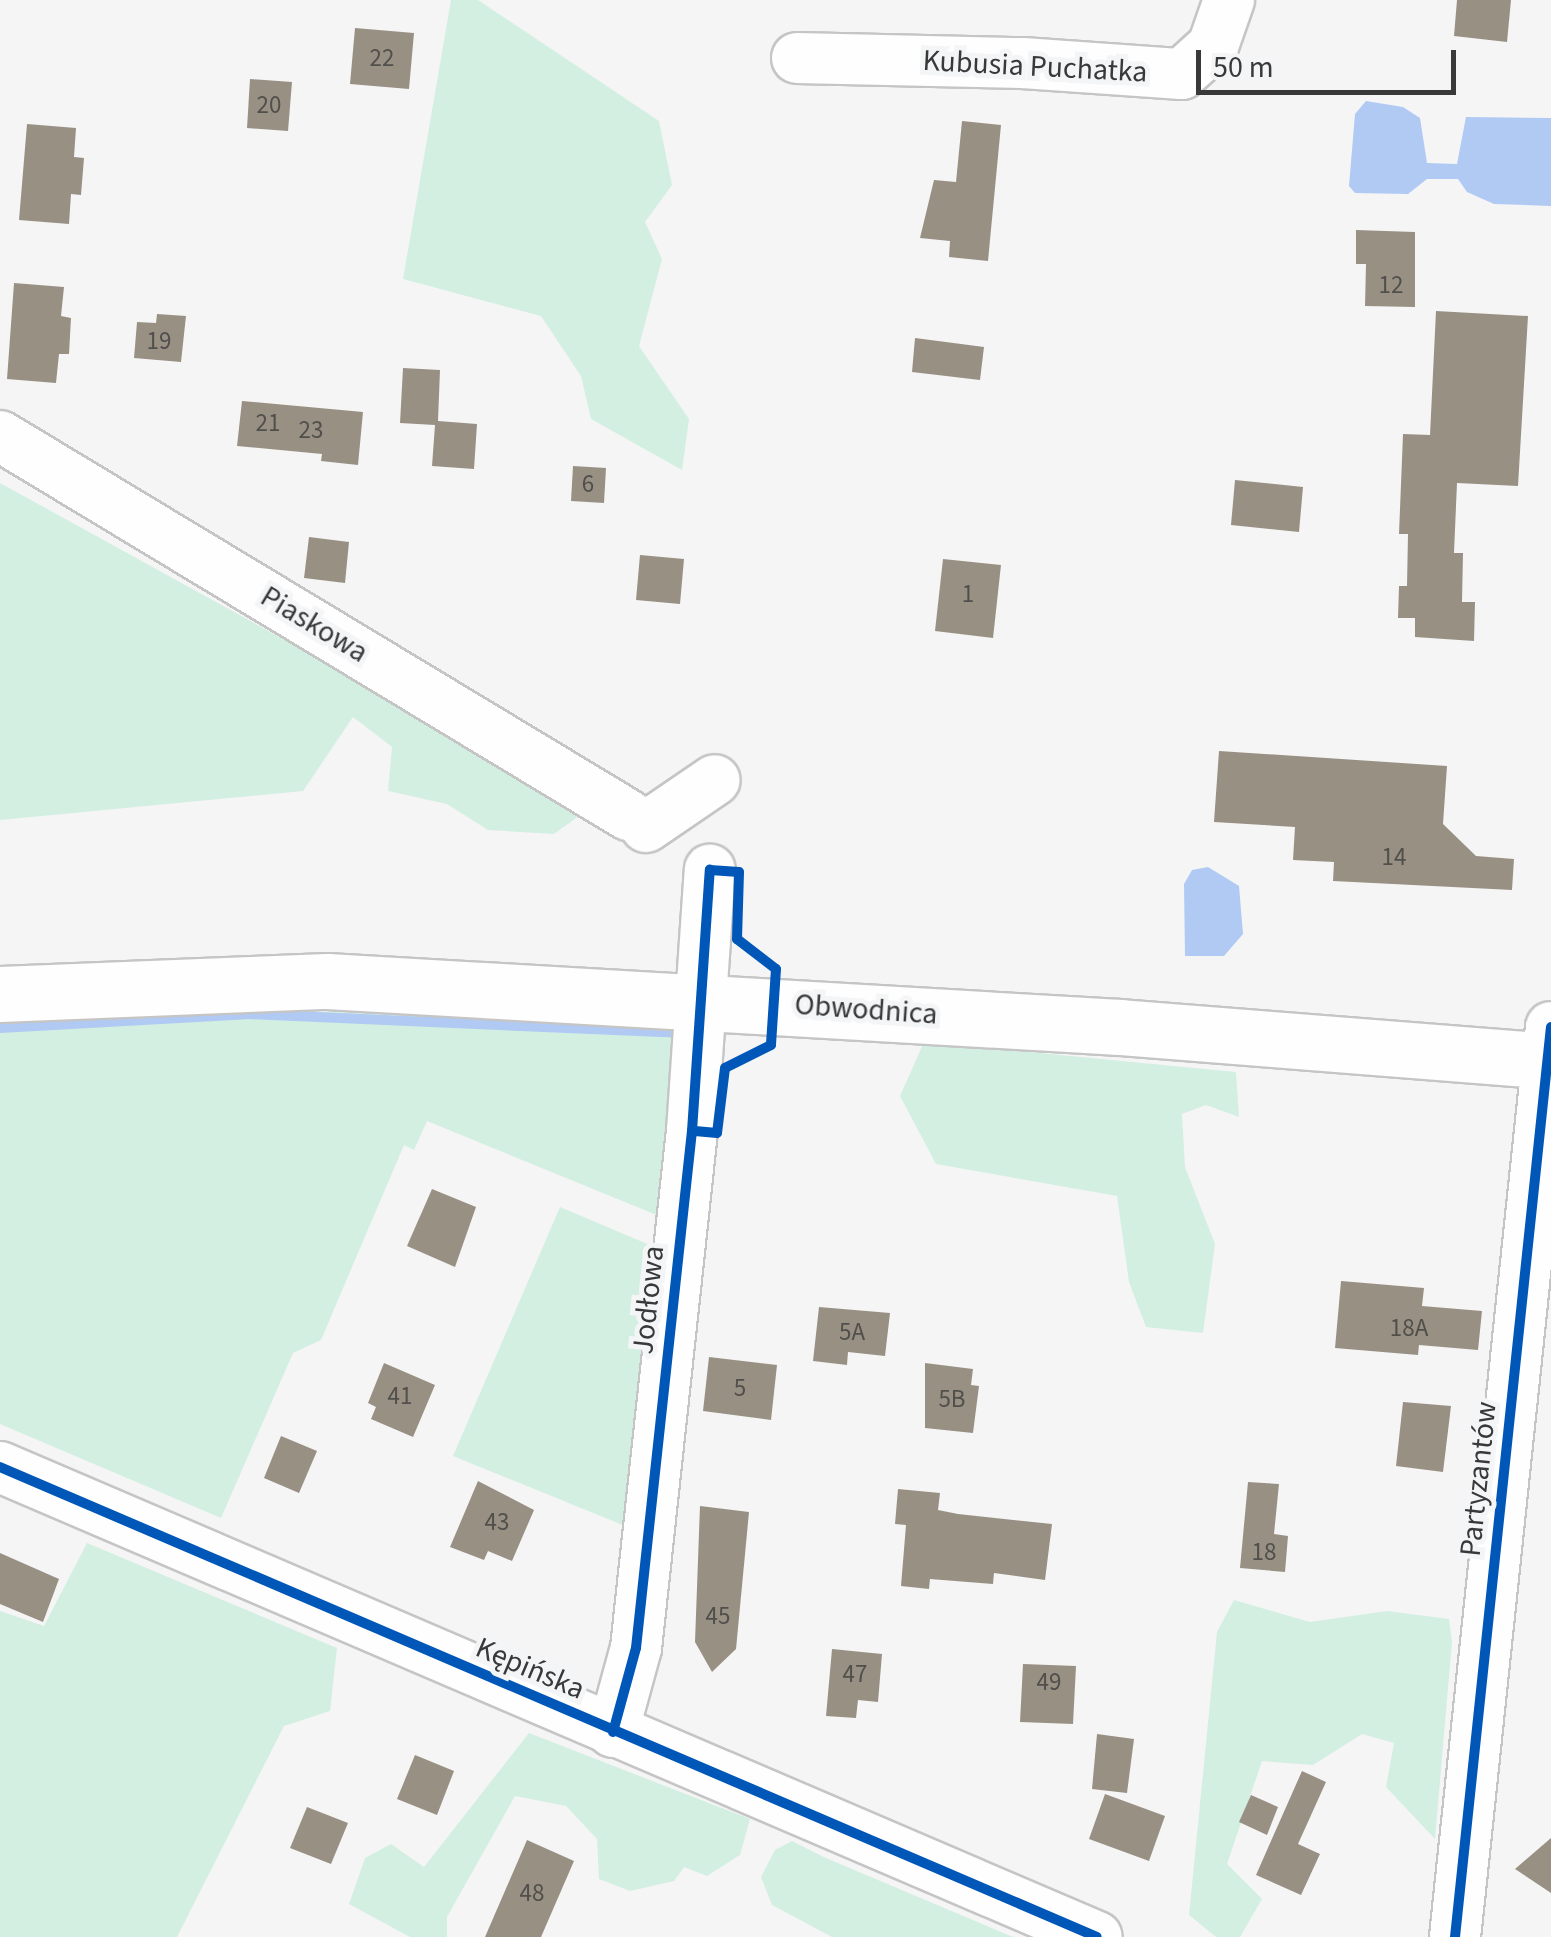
<!DOCTYPE html>
<meta charset="utf-8">
<style>
body{margin:0}
#map{position:relative;width:1551px;height:1937px;overflow:hidden;background:#f5f5f6;font-family:"Source Sans 3",sans-serif}
div>[style]{position:absolute}
.green>*{inset:0;background:#d3efe2}
.water>*{inset:0;background:#b0caf4}
.stream>*{height:10px;margin:-5px;padding:0 5px;transform-origin:5px;border-radius:5px;background:#b0caf4}
.building>*{inset:0;background:#999084}
.roads{filter:drop-shadow(2px 0 #c5c5c6) drop-shadow(-2px 0 #c5c5c6) drop-shadow(0 2px #c5c5c6) drop-shadow(0 -2px #c5c5c6)}
.minor>*{height:50px;margin:-25px;padding:0 25px;transform-origin:25px;border-radius:25px;background:#fefefe}
.major>*{height:55px;margin:-27.5px;padding:0 27.5px;transform-origin:27.5px;border-radius:27.5px;background:#fefefe}
.cycleway>*{height:10px;margin:-5px;padding:0 5px;transform-origin:5px;border-radius:5px;background:#0057b8}
span{translate:-50% -50%;white-space:nowrap;text-align:center;line-height:1.15;-webkit-text-stroke:10px #f4f5f7;paint-order:stroke}
.number-label{font-size:25px;color:#514f4c}
.number-label span{-webkit-text-stroke-width:0}
.street-label{font-size:30px;color:#39393a}
.scale{position:absolute;left:1196px;top:50px;width:260px;height:45px;box-sizing:border-box;border:5px solid #39393a;border-top:0;padding-left:12px;font-size:30px;line-height:35px;white-space:nowrap;color:#39393a;-webkit-text-stroke:8px #f4f5f7;paint-order:stroke}
</style>
<div id="map">
<div class="green">
<i style="clip-path:polygon(451px 0,478px 0,659px 121px,672px 185px,645px 222px,662px 259px,639px 346px,689px 419px,682px 470px,591px 419px,581px 376px,541px 316px,403px 279px)"></i>
<i style="clip-path:polygon(0 483px,590px 808px,554px 834px,488px 830px,447px 804px,388px 791px,392px 747px,353px 717px,303px 791px,0 820px)"></i>
<i style="clip-path:polygon(290px 1011px,683px 1017px,664px 1218px,427px 1121px,414px 1150px,404px 1145px,321px 1340px,293px 1353px,221px 1518px,0 1424px,0 1023px)"></i>
<i style="clip-path:polygon(924px 1042px,1236px 1072px,1239px 1117px,1206px 1105px,1182px 1114px,1185px 1167px,1215px 1244px,1203px 1333px,1146px 1327px,1129px 1282px,1117px 1196px,936px 1164px,900px 1096px)"></i>
<i style="clip-path:polygon(560px 1207px,657px 1248px,630px 1528px,453px 1456px)"></i>
<i style="clip-path:polygon(87px 1543px,337px 1648px,330px 1711px,284px 1726px,177px 1937px,0 1937px,0 1611px,44px 1626px)"></i>
<i style="clip-path:polygon(1234px 1600px,1310px 1622px,1387px 1611px,1449px 1619px,1452px 1642px,1435px 1839px,1386px 1787px,1394px 1743px,1362px 1734px,1313px 1765px,1262px 1761px,1227px 1864px,1262px 1899px,1240px 1937px,1216px 1937px,1189px 1915px,1217px 1632px)"></i>
<i style="clip-path:polygon(529px 1733px,750px 1819px,740px 1855px,707px 1876px,684px 1867px,674px 1881px,630px 1891px,599px 1879px,597px 1839px,566px 1806px,515px 1796px,447px 1917px,447px 1937px,410px 1937px,349px 1904px,365px 1858px,391px 1844px,424px 1867px)"></i>
<i style="clip-path:polygon(792px 1841px,826px 1858px,1013px 1937px,832px 1937px,772px 1905px,761px 1877px,775px 1850px)"></i>
</div>
<div class="water">
<i style="clip-path:polygon(1366px 101px,1403px 107px,1420px 118px,1427px 163px,1457px 164px,1466px 117px,1551px 118px,1551px 206px,1494px 204px,1467px 192px,1458px 179px,1427px 179px,1408px 194px,1355px 193px,1349px 186px,1355px 114px)"></i>
<i style="clip-path:polygon(1208px 867px,1239px 886px,1243px 934px,1224px 956px,1185px 956px,1184px 884px,1192px 870px)"></i>
</div>
<div class="stream">
<i style="left:0;top:1028px;width:247px;rotate:-3.2deg"></i>
<i style="left:247px;top:1014px;width:427px;rotate:2.5deg"></i>
</div>
<div class="building">
<i style="clip-path:polygon(1457px 0,1511px 0,1507px 42px,1454px 36px)"></i>
<i style="clip-path:polygon(355px 28px,414px 33px,409px 89px,350px 84px)"></i>
<i style="clip-path:polygon(250px 79px,292px 82px,288px 131px,247px 128px)"></i>
<i style="clip-path:polygon(962px 121px,1001px 125px,988px 261px,949px 257px,950px 241px,920px 238px,934px 180px,956px 182px)"></i>
<i style="clip-path:polygon(27px 124px,76px 128px,74px 157px,84px 158px,81px 195px,71px 194px,69px 224px,19px 220px)"></i>
<i style="clip-path:polygon(1356px 230px,1415px 232px,1415px 307px,1365px 306px,1366px 264px,1356px 264px)"></i>
<i style="clip-path:polygon(14px 283px,64px 287px,61px 316px,71px 318px,69px 354px,59px 354px,56px 383px,7px 379px)"></i>
<i style="clip-path:polygon(1436px 311px,1528px 316px,1518px 486px,1457px 483px,1454px 553px,1463px 553px,1462px 602px,1475px 602px,1474px 641px,1415px 637px,1415px 618px,1398px 618px,1399px 586px,1407px 586px,1408px 534px,1399px 534px,1403px 434px,1430px 435px)"></i>
<i style="clip-path:polygon(157px 314px,186px 316px,181px 362px,134px 358px,137px 322px,156px 323px)"></i>
<i style="clip-path:polygon(915px 338px,984px 347px,980px 380px,912px 372px)"></i>
<i style="clip-path:polygon(403px 368px,440px 370px,438px 421px,477px 424px,474px 469px,432px 466px,435px 425px,400px 423px)"></i>
<i style="clip-path:polygon(242px 401px,363px 412px,358px 465px,321px 461px,322px 454px,237px 446px)"></i>
<i style="clip-path:polygon(573px 466px,606px 468px,604px 503px,571px 501px)"></i>
<i style="clip-path:polygon(1235px 480px,1303px 487px,1299px 532px,1231px 525px)"></i>
<i style="clip-path:polygon(309px 537px,349px 542px,345px 583px,304px 578px)"></i>
<i style="clip-path:polygon(640px 555px,684px 559px,680px 604px,636px 600px)"></i>
<i style="clip-path:polygon(943px 559px,1001px 565px,993px 638px,935px 631px)"></i>
<i style="clip-path:polygon(1219px 751px,1447px 766px,1443px 824px,1476px 856px,1514px 859px,1512px 890px,1333px 881px,1334px 862px,1293px 860px,1295px 827px,1214px 822px)"></i>
<i style="clip-path:polygon(432px 1189px,476px 1207px,455px 1267px,407px 1246px)"></i>
<i style="clip-path:polygon(1341px 1281px,1424px 1288px,1422px 1306px,1482px 1311px,1478px 1350px,1419px 1345px,1418px 1355px,1335px 1348px)"></i>
<i style="clip-path:polygon(819px 1307px,890px 1313px,885px 1356px,848px 1352px,847px 1365px,813px 1361px)"></i>
<i style="clip-path:polygon(709px 1357px,777px 1365px,771px 1420px,703px 1411px)"></i>
<i style="clip-path:polygon(384px 1363px,435px 1385px,413px 1437px,371px 1419px,376px 1407px,368px 1403px)"></i>
<i style="clip-path:polygon(925px 1363px,973px 1369px,971px 1385px,979px 1386px,973px 1433px,925px 1428px)"></i>
<i style="clip-path:polygon(1403px 1402px,1451px 1406px,1443px 1472px,1396px 1466px)"></i>
<i style="clip-path:polygon(281px 1436px,317px 1451px,299px 1493px,264px 1478px)"></i>
<i style="clip-path:polygon(478px 1481px,534px 1510px,512px 1561px,488px 1551px,484px 1560px,450px 1547px)"></i>
<i style="clip-path:polygon(1248px 1482px,1279px 1484px,1274px 1534px,1288px 1536px,1285px 1572px,1240px 1568px)"></i>
<i style="clip-path:polygon(898px 1489px,940px 1493px,938px 1510px,958px 1514px,1052px 1524px,1045px 1580px,994px 1573px,993px 1584px,930px 1579px,929px 1589px,901px 1586px,906px 1525px,895px 1524px)"></i>
<i style="clip-path:polygon(700px 1506px,749px 1512px,736px 1649px,712px 1672px,695px 1642px)"></i>
<i style="clip-path:polygon(0 1553px,59px 1579px,43px 1622px,0 1604px)"></i>
<i style="clip-path:polygon(832px 1649px,882px 1654px,878px 1702px,858px 1700px,856px 1718px,826px 1716px)"></i>
<i style="clip-path:polygon(1023px 1664px,1076px 1666px,1073px 1724px,1020px 1722px)"></i>
<i style="clip-path:polygon(1097px 1734px,1134px 1739px,1127px 1793px,1092px 1789px)"></i>
<i style="clip-path:polygon(415px 1755px,454px 1771px,437px 1815px,397px 1799px)"></i>
<i style="clip-path:polygon(1302px 1771px,1326px 1782px,1298px 1844px,1320px 1854px,1301px 1895px,1256px 1875px)"></i>
<i style="clip-path:polygon(1105px 1794px,1165px 1816px,1149px 1861px,1089px 1839px)"></i>
<i style="clip-path:polygon(1251px 1795px,1278px 1807px,1267px 1835px,1239px 1822px)"></i>
<i style="clip-path:polygon(307px 1807px,348px 1823px,331px 1864px,290px 1848px)"></i>
<i style="clip-path:polygon(1551px 1838px,1551px 1893px,1515px 1869px)"></i>
<i style="clip-path:polygon(527px 1840px,574px 1861px,541px 1937px,485px 1937px)"></i>
</div>
<div class="roads">
<div class="minor">
<i style="left:797px;top:58px;width:226px;rotate:1.3deg"></i>
<i style="left:1023px;top:63px;width:159px;rotate:4deg"></i>
<i style="left:1182px;top:74px;width:42px;rotate:-42.1deg"></i>
<i style="left:1213px;top:46px;width:49px;rotate:-70.8deg"></i>
<i style="left:0;top:436px;width:734px;rotate:31.11deg"></i>
<i style="left:646px;top:827px;width:83px;rotate:-34.3deg"></i>
<i style="left:0;top:1467px;width:1193px;rotate:23.19deg"></i>
<i style="left:613px;top:1732px;width:87px;rotate:-74.7deg"></i>
<i style="left:636px;top:1648px;width:520px;rotate:-83.82deg"></i>
<i style="left:692px;top:1131px;width:262px;rotate:-86.1deg"></i>
<i style="left:1455px;top:1937px;width:915px;rotate:-83.98deg"></i>
</div>
<div class="major">
<i style="left:0;top:994px;width:327px;rotate:-2.3deg"></i>
<i style="left:327px;top:981px;width:794px;rotate:3.32deg"></i>
<i style="left:1120px;top:1027px;width:432px;rotate:4.5deg"></i>
</div>
</div>
<div class="cycleway">
<i style="left:0;top:1467px;width:1193px;rotate:23.19deg"></i>
<i style="left:613px;top:1732px;width:87px;rotate:-74.7deg"></i>
<i style="left:636px;top:1648px;width:520px;rotate:-83.82deg"></i>
<i style="left:692px;top:1131px;width:262px;rotate:-86.1deg"></i>
<i style="left:710px;top:870px;width:29px;rotate:4deg"></i>
<i style="left:739px;top:872px;width:67px;rotate:91.7deg"></i>
<i style="left:737px;top:939px;width:49px;rotate:37.6deg"></i>
<i style="left:776px;top:969px;width:76px;rotate:93.8deg"></i>
<i style="left:771px;top:1045px;width:51px;rotate:153.4deg"></i>
<i style="left:725px;top:1068px;width:65px;rotate:97deg"></i>
<i style="left:717px;top:1133px;width:25px;rotate:-175deg"></i>
<i style="left:1455px;top:1937px;width:915px;rotate:-83.98deg"></i>
</div>
<div class="number-label">
<span style="left:382px;top:58px">22</span>
<span style="left:269px;top:105px">20</span>
<span style="left:1391px;top:285px">12</span>
<span style="left:159px;top:341px">19</span>
<span style="left:268px;top:423px">21</span>
<span style="left:311px;top:430px">23</span>
<span style="left:588px;top:484px">6</span>
<span style="left:968px;top:594px">1</span>
<span style="left:1394px;top:857px">14</span>
<span style="left:1409px;top:1328px">18A</span>
<span style="left:852px;top:1332px">5A</span>
<span style="left:740px;top:1388px">5</span>
<span style="left:400px;top:1396px">41</span>
<span style="left:952px;top:1399px">5B</span>
<span style="left:497px;top:1522px">43</span>
<span style="left:1264px;top:1552px">18</span>
<span style="left:718px;top:1616px">45</span>
<span style="left:855px;top:1674px">47</span>
<span style="left:1049px;top:1682px">49</span>
<span style="left:532px;top:1893px">48</span>
</div>
<div class="street-label">
<span style="left:1035px;top:67px;rotate:3deg">Kubusia Puchatka</span>
<span style="left:314px;top:625px;rotate:31deg">Piaskowa</span>
<span style="left:866px;top:1010px;rotate:4deg">Obwodnica</span>
<span style="left:649px;top:1300px;rotate:-84deg">Jodłowa</span>
<span style="left:1479px;top:1479px;rotate:-84deg">Partyzantów</span>
<span style="left:530px;top:1669px;rotate:23deg">Kępińska</span>
</div>
<div class="scale">50 m</div>
</div>
